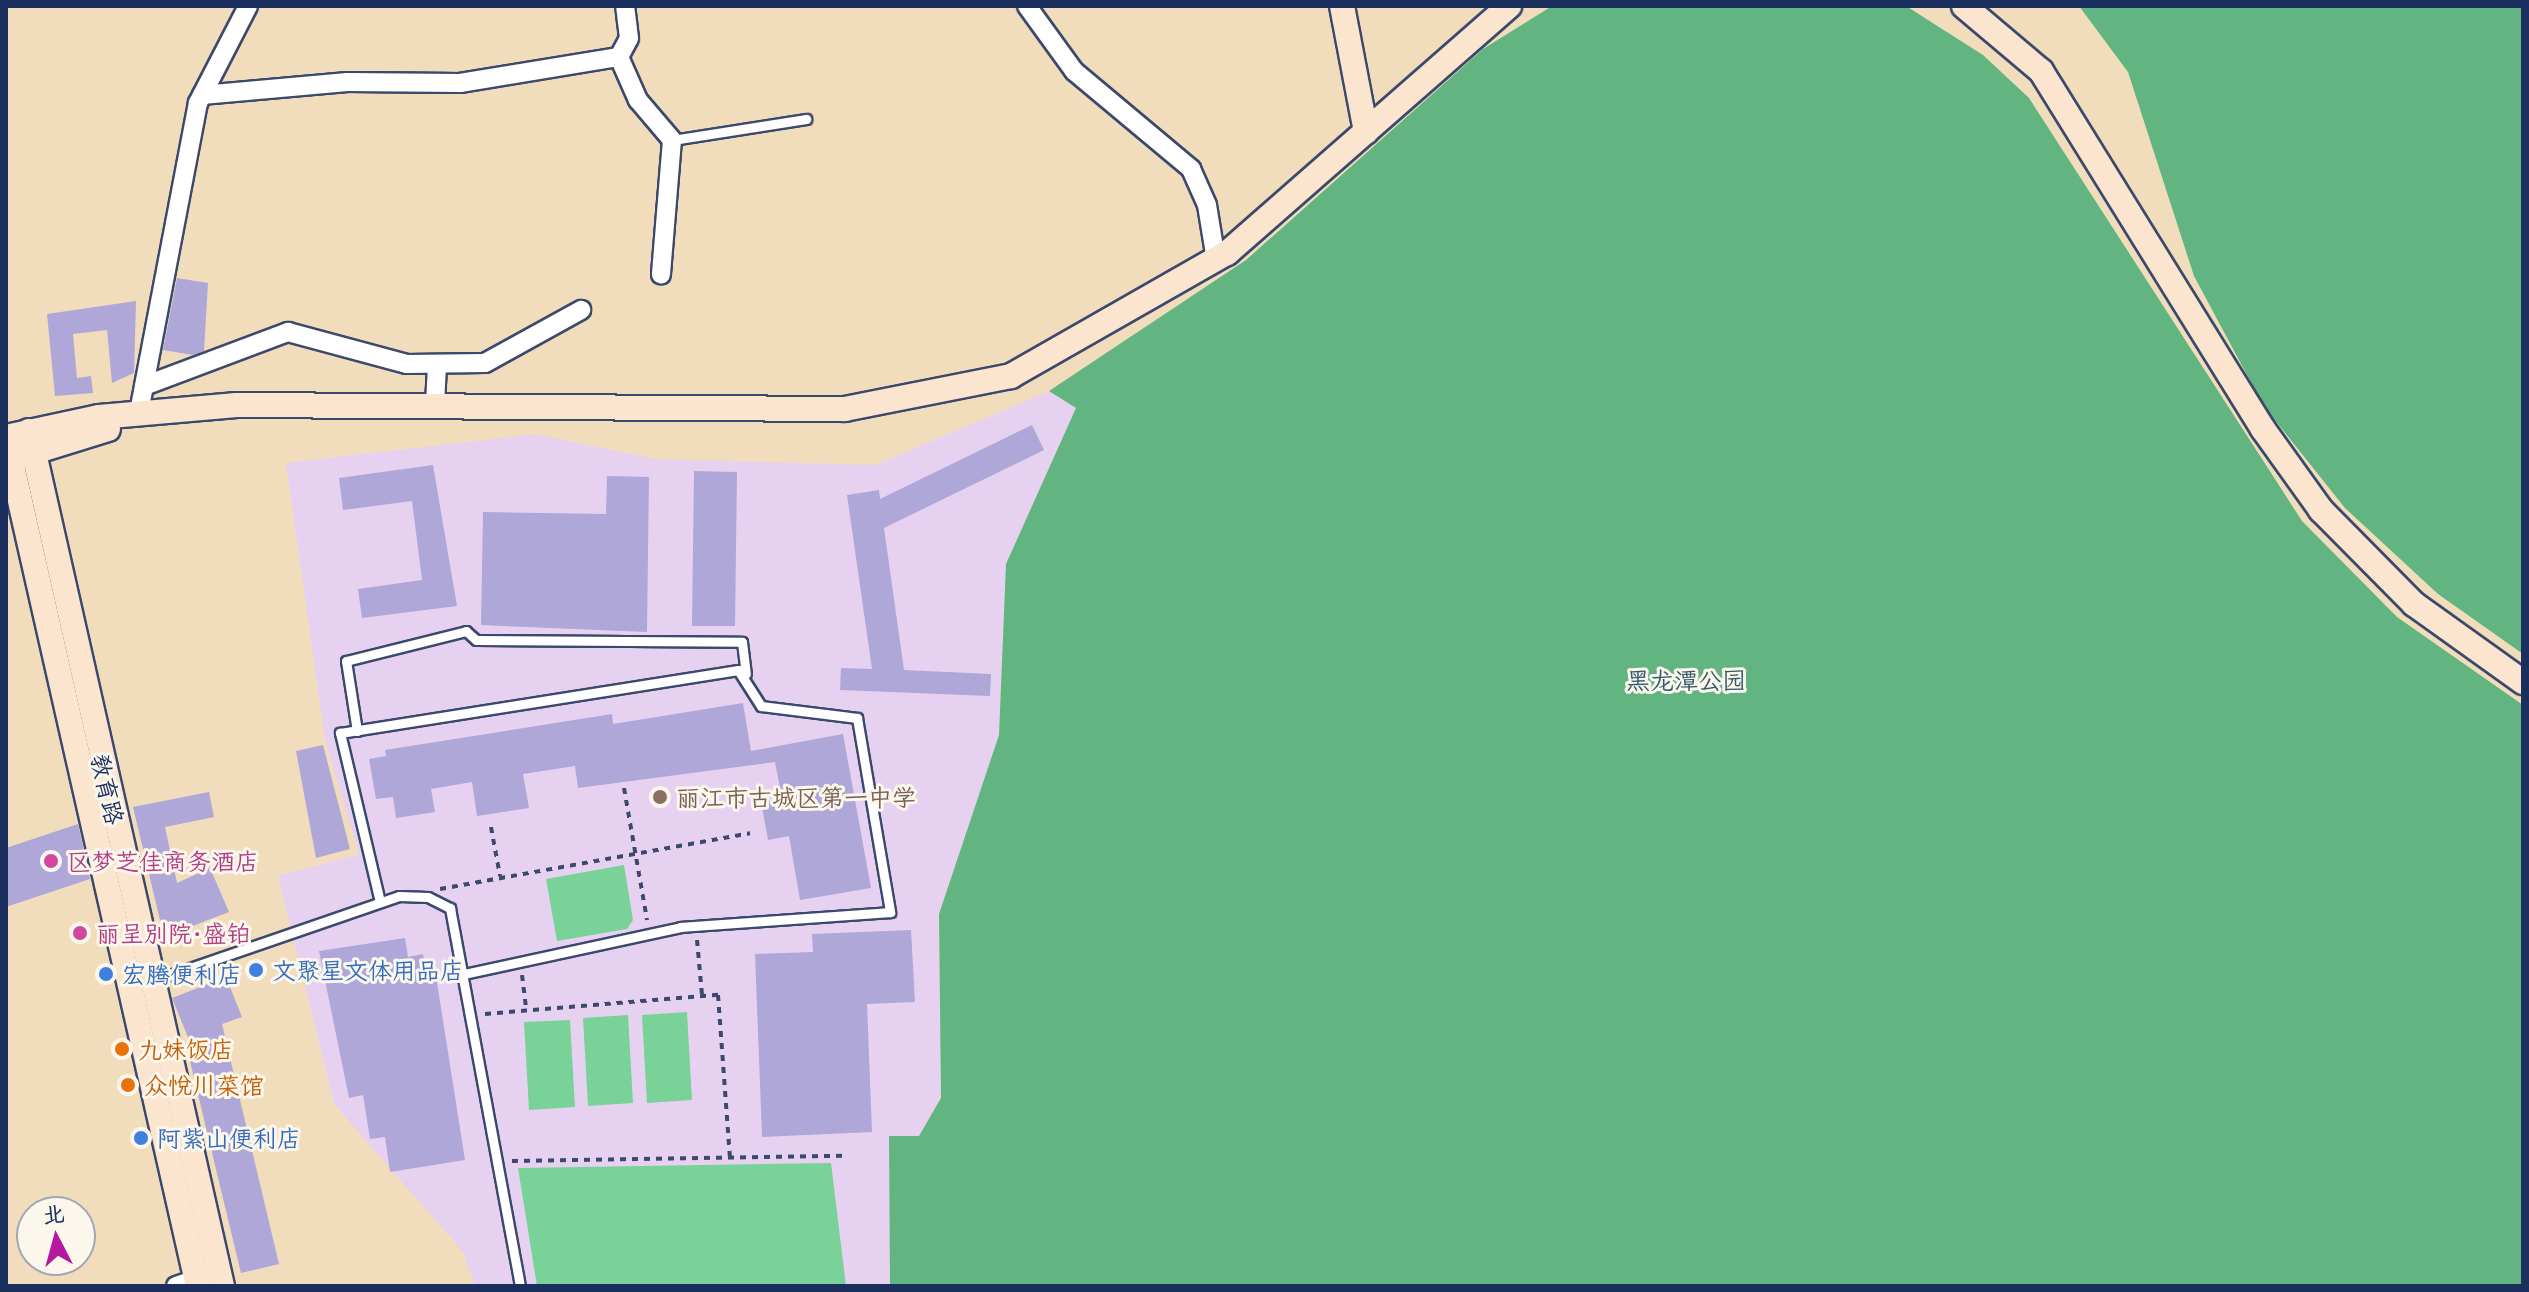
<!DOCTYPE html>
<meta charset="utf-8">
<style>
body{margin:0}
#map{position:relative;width:2529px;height:1292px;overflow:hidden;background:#f1ddbc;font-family:Mali,"LXGW WenKai TC",sans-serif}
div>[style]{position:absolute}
.built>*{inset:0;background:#e6d2f0}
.green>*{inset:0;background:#79d297}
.forest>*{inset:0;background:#62b480}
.building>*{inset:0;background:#aea7d8}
.path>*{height:4px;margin-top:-2px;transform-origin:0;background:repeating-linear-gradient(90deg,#3b496c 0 6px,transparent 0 12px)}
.roads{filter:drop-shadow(2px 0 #3b496c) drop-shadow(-2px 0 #3b496c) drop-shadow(0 2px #3b496c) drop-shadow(0 -2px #3b496c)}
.lane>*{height:9px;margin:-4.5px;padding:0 4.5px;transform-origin:4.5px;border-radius:4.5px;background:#fff}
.street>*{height:18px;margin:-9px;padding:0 9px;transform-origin:9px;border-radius:9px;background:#fff}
.secondary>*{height:24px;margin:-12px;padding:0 12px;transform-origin:12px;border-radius:12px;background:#fbe5cf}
.dots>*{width:22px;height:22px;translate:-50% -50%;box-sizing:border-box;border:4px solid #fbf7ec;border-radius:50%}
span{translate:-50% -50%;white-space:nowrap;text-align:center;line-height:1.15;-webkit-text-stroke:6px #fbf7ec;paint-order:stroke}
.park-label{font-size:24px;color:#32586c}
.street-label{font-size:24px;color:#1b2f5e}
.education-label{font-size:24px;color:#785e54}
.left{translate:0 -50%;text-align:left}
.hotel-label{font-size:24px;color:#b23c85}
.shop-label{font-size:24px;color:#366cbe}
.food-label{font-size:24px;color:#c56008}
.frame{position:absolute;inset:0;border:8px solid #1b2f5e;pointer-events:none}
.north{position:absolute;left:16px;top:1196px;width:80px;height:80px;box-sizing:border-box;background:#fbf7ec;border:2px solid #a1a7b3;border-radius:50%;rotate:354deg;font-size:22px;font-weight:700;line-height:32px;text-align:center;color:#1b2f5e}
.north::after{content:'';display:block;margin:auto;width:28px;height:36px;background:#b5179e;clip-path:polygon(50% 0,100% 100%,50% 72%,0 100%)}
</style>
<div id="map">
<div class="built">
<i style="clip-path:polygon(1049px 391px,1076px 408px,1006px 564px,999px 735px,939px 914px,941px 1098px,919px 1136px,889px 1136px,890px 1286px,475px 1286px,463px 1252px,334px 1104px,278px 876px,359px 854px,325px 740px,286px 463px,535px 434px,655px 459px,875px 465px)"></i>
</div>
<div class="green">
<i style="clip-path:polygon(624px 865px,633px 920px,627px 929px,557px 941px,546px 879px)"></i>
<i style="clip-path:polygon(687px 1012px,692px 1100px,647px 1103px,642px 1015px)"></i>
<i style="clip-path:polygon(628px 1015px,633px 1103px,588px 1106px,583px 1018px)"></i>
<i style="clip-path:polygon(570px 1020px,575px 1107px,529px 1110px,524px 1022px)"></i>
<i style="clip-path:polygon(831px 1163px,846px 1286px,537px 1286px,518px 1168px)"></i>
</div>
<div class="forest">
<i style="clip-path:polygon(1552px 6px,1906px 6px,1983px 55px,2029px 98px,2302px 521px,2397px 617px,2523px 705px,2523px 1286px,890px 1286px,889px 1136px,919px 1136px,941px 1098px,939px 914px,999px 735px,1006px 564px,1076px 408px,1049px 391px,1246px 260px,1483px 49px)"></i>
<i style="clip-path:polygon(2079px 6px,2523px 6px,2523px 654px,2438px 594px,2345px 508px,2263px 405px,2194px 276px,2128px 72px)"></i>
</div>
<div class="building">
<i style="clip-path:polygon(177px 278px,208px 283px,204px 351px,193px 355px,163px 350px)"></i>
<i style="clip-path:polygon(136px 301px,134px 373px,112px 383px,107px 330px,73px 334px,77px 378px,91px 376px,93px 393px,55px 396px,47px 314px)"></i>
<i style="clip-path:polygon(1032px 425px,1044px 450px,884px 528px,904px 670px,991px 674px,990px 696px,840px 690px,841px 668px,872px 669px,847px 495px,879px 490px,880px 499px)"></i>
<i style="clip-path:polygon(433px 465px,457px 606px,362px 618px,358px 589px,422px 580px,412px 501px,343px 510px,339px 478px)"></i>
<i style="clip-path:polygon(694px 471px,737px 472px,735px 626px,692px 626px)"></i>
<i style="clip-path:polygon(607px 476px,649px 477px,647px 632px,481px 625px,483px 512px,606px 514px)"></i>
<i style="clip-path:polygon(743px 703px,751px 751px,843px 734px,871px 888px,800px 900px,789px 836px,768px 840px,761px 802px,782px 798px,775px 762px,578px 788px,575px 766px,523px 774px,529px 808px,477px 816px,472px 782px,431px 789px,435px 812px,396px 818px,393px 797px,376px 799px,369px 759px,386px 756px,385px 750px,612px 714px,613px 724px)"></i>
<i style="clip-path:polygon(323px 745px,350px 849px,316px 858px,296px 751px)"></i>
<i style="clip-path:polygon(209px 792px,214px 817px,165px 827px,177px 883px,210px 868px,229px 912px,164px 937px,133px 807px)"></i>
<i style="clip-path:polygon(78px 824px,90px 879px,6px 907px,6px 848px)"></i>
<i style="clip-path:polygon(911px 930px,915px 1002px,867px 1004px,872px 1132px,762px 1137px,755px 954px,813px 952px,812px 934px)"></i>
<i style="clip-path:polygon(405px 938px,408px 957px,423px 954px,427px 977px,436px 976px,465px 1160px,390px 1172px,385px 1137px,370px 1139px,363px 1095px,349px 1098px,319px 951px)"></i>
<i style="clip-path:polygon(226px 977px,242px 1017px,222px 1024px,279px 1264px,241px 1273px,188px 1053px,194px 1052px,172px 998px)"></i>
</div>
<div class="path">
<i style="left:624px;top:788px;width:134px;rotate:80.1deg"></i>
<i style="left:491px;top:827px;width:50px;rotate:79.6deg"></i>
<i style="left:440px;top:889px;width:315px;rotate:-10.2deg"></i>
<i style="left:697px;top:940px;width:55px;rotate:84.8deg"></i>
<i style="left:522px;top:975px;width:33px;rotate:83deg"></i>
<i style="left:485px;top:1014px;width:234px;rotate:-4.7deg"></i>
<i style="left:718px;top:995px;width:162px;rotate:85.8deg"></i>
<i style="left:512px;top:1161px;width:332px;rotate:-0.9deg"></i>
</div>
<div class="roads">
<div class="lane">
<i style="left:672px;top:140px;width:136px;rotate:-8.9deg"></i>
<i style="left:357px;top:731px;width:71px;rotate:-98.9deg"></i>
<i style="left:346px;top:661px;width:124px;rotate:-14deg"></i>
<i style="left:466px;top:631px;width:13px;rotate:42deg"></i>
<i style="left:476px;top:640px;width:266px;rotate:0.4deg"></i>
<i style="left:742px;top:642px;width:32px;rotate:83deg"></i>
<i style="left:380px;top:902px;width:174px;rotate:-103.3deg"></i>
<i style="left:340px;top:733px;width:403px;rotate:-9deg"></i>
<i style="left:738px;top:670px;width:43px;rotate:57.4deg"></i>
<i style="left:761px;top:706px;width:97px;rotate:7.1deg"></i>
<i style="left:857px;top:718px;width:197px;rotate:80.3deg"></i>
<i style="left:890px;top:912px;width:210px;rotate:175.9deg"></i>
<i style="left:681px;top:927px;width:223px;rotate:167.8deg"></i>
<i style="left:155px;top:980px;width:258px;rotate:-19deg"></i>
<i style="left:399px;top:896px;width:29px;rotate:2deg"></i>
<i style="left:428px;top:897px;width:25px;rotate:27deg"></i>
<i style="left:450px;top:908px;width:384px;rotate:79.5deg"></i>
</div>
<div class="street">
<i style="left:1027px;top:6px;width:80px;rotate:54.1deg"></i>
<i style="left:1074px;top:71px;width:153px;rotate:39.9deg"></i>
<i style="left:1191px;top:169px;width:39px;rotate:66deg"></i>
<i style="left:1207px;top:205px;width:56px;rotate:80.7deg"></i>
<i style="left:619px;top:57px;width:47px;rotate:66.2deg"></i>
<i style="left:638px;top:100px;width:52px;rotate:49.6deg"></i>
<i style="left:672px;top:140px;width:135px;rotate:94.7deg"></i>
<i style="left:202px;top:95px;width:146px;rotate:-5.1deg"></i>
<i style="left:347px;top:82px;width:113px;rotate:0.5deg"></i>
<i style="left:460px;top:83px;width:161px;rotate:-9.3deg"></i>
<i style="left:619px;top:57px;width:21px;rotate:-62deg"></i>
<i style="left:629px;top:38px;width:32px;rotate:-97deg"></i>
<i style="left:144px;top:386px;width:154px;rotate:-20.6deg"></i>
<i style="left:288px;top:332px;width:123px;rotate:15.1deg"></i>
<i style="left:407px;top:364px;width:78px;rotate:-0.7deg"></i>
<i style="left:485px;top:363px;width:110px;rotate:-28.9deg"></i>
<i style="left:435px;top:404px;width:38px;rotate:-87deg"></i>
<i style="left:139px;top:412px;width:315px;rotate:-79.2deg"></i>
<i style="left:198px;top:103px;width:109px;rotate:-62.7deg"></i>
<i style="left:176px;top:1286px;width:21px;rotate:-19deg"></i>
</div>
<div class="secondary">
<i style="left:1342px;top:6px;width:128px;rotate:79.2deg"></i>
<i style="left:1964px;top:6px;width:101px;rotate:40.2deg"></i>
<i style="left:2041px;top:71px;width:421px;rotate:58.2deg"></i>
<i style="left:2263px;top:429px;width:100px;rotate:54.4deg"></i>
<i style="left:2321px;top:510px;width:132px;rotate:45.3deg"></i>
<i style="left:2414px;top:604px;width:134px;rotate:35.6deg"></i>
<i style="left:29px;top:431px;width:877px;rotate:77.28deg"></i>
<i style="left:6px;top:437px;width:95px;rotate:-12.1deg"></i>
<i style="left:99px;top:417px;width:138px;rotate:-5deg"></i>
<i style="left:236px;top:405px;width:609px;rotate:0.38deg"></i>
<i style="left:845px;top:409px;width:169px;rotate:-11.2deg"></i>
<i style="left:1011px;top:376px;width:249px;rotate:-29.7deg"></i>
<i style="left:1227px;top:253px;width:375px;rotate:-41.2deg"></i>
<i style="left:6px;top:439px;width:868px;rotate:77.23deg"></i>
<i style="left:21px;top:456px;width:91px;rotate:-17.2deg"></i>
</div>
</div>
<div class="dots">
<i style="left:660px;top:797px;background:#8d6e63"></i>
<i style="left:51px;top:861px;background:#d1479c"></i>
<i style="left:80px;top:933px;background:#d1479c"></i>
<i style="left:256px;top:970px;background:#3f7fe0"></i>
<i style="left:106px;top:974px;background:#3f7fe0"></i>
<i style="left:122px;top:1049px;background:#e8710a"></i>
<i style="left:128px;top:1085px;background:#e8710a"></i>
<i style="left:141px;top:1138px;background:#3f7fe0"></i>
</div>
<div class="park-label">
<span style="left:1686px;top:680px">黑龙潭公园</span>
</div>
<div class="street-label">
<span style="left:108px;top:789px;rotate:77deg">教育路</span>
</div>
<div class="education-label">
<span class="left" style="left:676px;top:797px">丽江市古城区第一中学</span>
</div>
<div class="hotel-label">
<span class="left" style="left:67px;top:861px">区梦芝佳商务酒店</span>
<span class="left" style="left:96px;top:933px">丽呈别院·盛铂</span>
</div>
<div class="shop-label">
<span class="left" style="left:272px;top:970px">文聚星文体用品店</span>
<span class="left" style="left:122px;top:974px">宏腾便利店</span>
<span class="left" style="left:157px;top:1138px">阿紫山便利店</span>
</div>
<div class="food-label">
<span class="left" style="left:138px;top:1049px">九妹饭店</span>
<span class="left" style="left:144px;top:1085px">众悦川菜馆</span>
</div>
<div class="frame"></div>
<div class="north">北</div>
</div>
